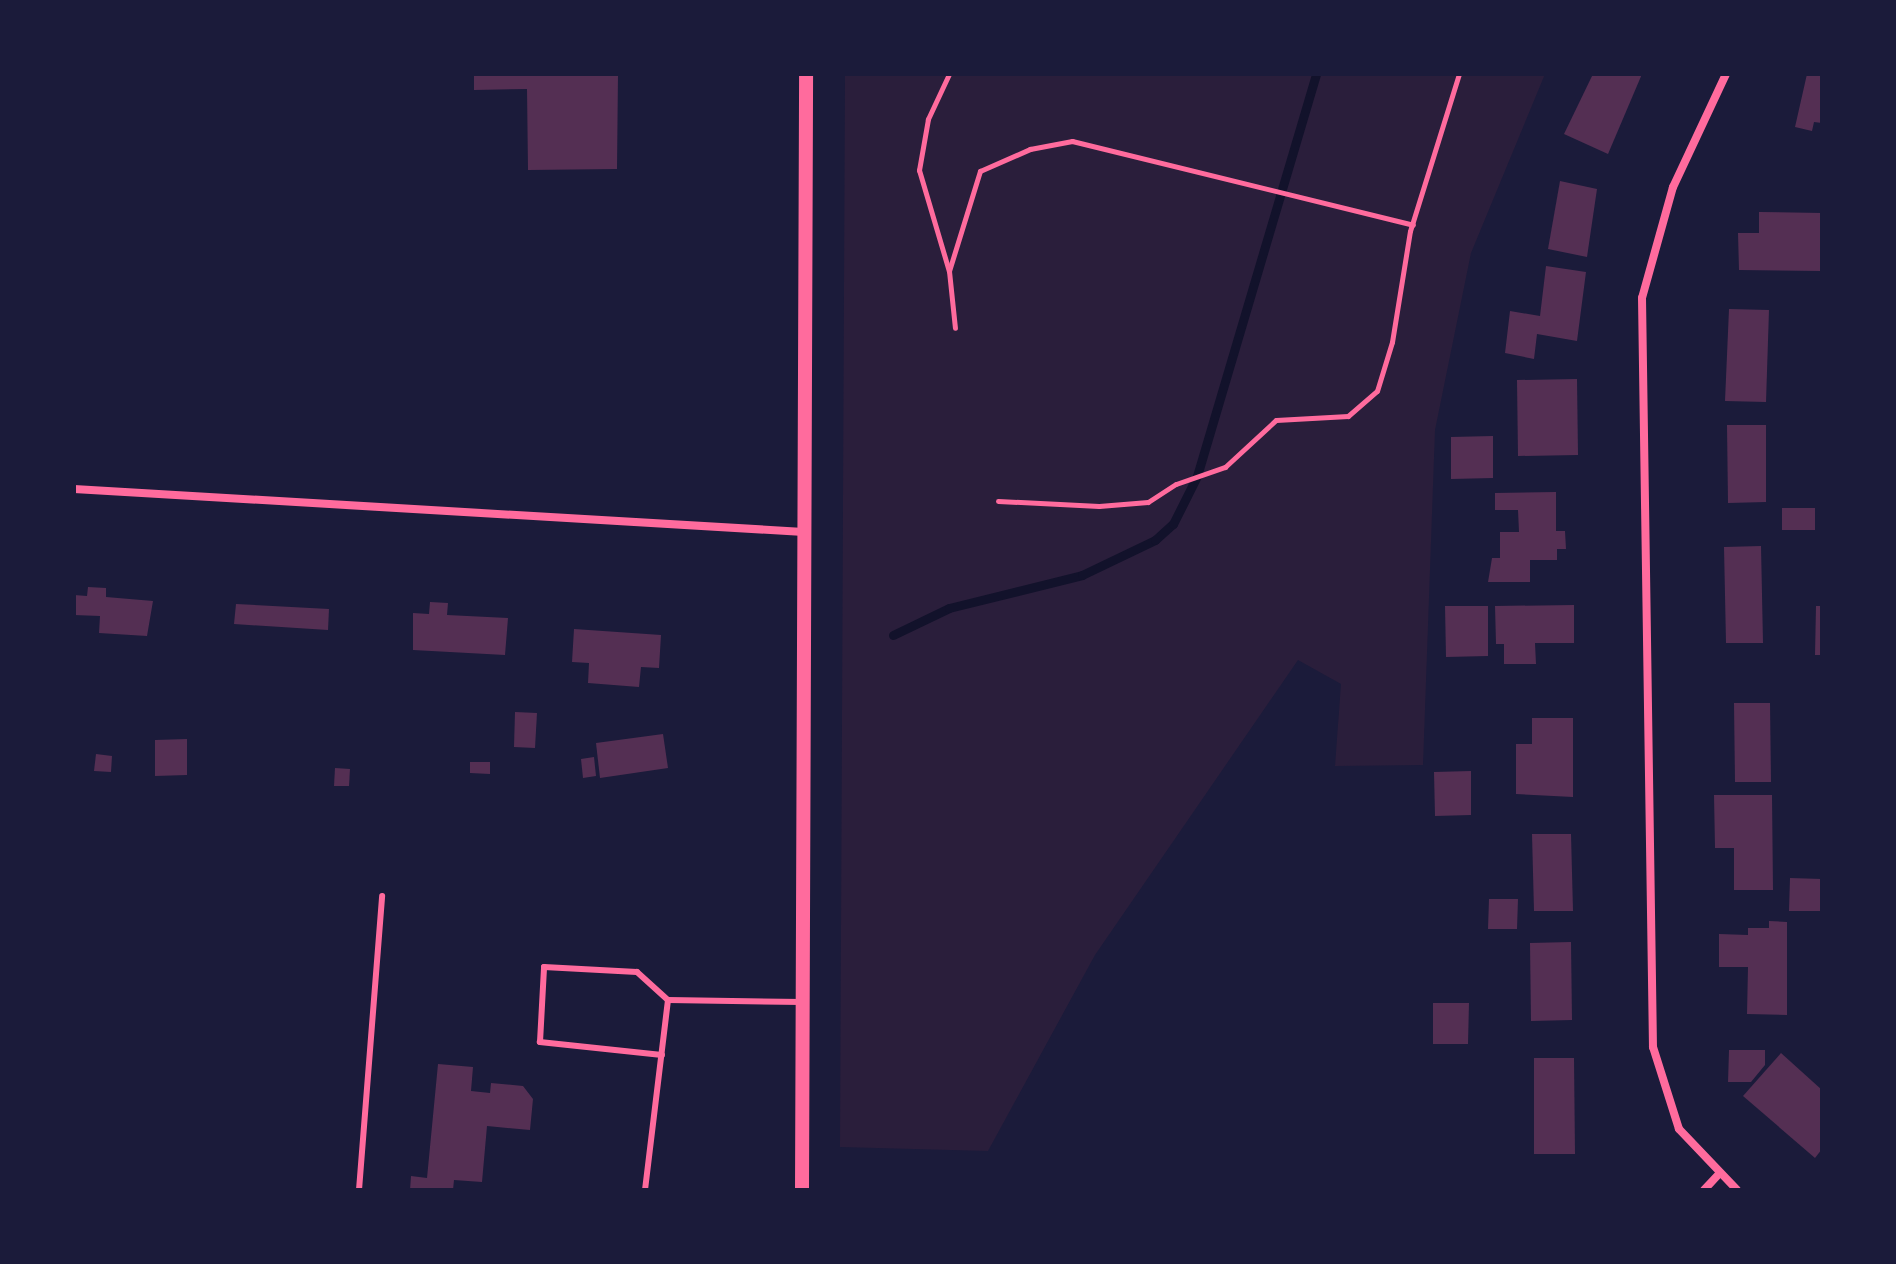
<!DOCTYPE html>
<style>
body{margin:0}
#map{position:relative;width:1896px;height:1264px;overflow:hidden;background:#1b1b3a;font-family:Montserrat,sans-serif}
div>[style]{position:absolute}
.green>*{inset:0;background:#2a1e3b}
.stream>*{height:9px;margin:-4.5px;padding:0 4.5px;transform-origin:4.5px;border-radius:4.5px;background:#12122b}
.building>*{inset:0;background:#542f53}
.path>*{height:5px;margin:-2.5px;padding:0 2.5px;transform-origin:2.5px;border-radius:2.5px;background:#ff6b9d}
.service>*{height:6px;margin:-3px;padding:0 3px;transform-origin:3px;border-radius:3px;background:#ff6b9d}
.minor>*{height:8px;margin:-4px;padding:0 4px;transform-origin:4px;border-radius:4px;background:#ff6b9d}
.tertiary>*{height:14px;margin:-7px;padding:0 7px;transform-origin:7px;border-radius:7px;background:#ff6b9d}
span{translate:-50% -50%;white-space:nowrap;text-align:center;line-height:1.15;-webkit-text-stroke:6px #1b1b3a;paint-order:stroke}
.frame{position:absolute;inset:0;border:76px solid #1b1b3a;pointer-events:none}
</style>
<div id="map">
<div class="green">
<i style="clip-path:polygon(845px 74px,1545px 74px,1471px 253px,1435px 430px,1423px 765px,1335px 766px,1341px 684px,1298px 660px,1095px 955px,988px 1151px,840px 1147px)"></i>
</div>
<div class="stream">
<i style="left:893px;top:635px;width:62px;rotate:-25.7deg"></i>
<i style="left:949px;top:608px;width:137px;rotate:-13.9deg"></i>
<i style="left:1082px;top:575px;width:81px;rotate:-25.6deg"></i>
<i style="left:1155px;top:540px;width:24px;rotate:-42deg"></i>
<i style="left:1173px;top:524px;width:54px;rotate:-63.4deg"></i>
<i style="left:1197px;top:476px;width:419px;rotate:-73.5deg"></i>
</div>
<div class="building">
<i style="clip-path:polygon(474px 74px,618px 74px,617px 169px,528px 170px,527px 89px,474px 90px)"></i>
<i style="clip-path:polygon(1593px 74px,1642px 74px,1608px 154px,1564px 134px)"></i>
<i style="clip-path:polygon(1807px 74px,1822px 74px,1822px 123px,1814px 122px,1812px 131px,1795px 127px)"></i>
<i style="clip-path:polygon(1560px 181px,1597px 189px,1587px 257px,1548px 249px)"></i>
<i style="clip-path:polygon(1759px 212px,1822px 213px,1822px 271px,1739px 270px,1738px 233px,1759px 233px)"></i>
<i style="clip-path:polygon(1546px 266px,1586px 272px,1577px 341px,1537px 334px,1534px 359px,1505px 353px,1510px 311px,1540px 316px)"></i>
<i style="clip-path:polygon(1729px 309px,1769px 310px,1766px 402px,1725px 401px)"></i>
<i style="clip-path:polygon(1577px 379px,1578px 455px,1518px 456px,1517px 380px)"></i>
<i style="clip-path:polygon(1727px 425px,1766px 425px,1766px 502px,1728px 503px)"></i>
<i style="clip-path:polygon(1493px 436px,1493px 478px,1451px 479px,1451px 437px)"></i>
<i style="clip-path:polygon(1556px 492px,1556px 531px,1565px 531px,1566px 549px,1557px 549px,1557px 560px,1530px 560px,1530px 582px,1488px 582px,1492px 558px,1500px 558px,1500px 532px,1519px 532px,1518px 510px,1495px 510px,1495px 493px)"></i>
<i style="clip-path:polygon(1782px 508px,1815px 508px,1815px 530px,1782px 530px)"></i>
<i style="clip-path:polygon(1761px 546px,1763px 643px,1726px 643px,1724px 547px)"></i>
<i style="clip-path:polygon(88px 587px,106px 588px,106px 597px,153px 601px,147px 636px,99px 633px,100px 616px,74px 615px,74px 595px,87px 596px)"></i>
<i style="clip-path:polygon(430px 602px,448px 603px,447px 615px,508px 618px,505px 655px,413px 650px,413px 613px,429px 614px)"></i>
<i style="clip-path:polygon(236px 604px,329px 609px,328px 630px,234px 624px)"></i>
<i style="clip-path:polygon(1574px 605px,1574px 643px,1535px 643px,1536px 664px,1504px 664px,1504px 644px,1496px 644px,1495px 606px)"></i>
<i style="clip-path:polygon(1445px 606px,1488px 606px,1488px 656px,1446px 657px)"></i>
<i style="clip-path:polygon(1816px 606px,1822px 606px,1822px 655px,1815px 655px)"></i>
<i style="clip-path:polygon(574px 629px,661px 635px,659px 668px,641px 667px,639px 687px,588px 683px,589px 663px,572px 662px)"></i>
<i style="clip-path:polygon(1734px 703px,1770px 703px,1771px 782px,1735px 782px)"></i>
<i style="clip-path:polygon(515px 712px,537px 713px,535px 748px,514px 747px)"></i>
<i style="clip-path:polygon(1532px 718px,1573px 718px,1573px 797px,1516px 794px,1516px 744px,1532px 744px)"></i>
<i style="clip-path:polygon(663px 734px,668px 768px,600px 778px,596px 743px)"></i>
<i style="clip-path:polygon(187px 739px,187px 775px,155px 776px,155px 740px)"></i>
<i style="clip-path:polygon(96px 754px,112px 756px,111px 772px,94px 771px)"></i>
<i style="clip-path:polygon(594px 757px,596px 776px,583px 778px,581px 759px)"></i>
<i style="clip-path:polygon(470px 762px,490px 762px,490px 774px,470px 773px)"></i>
<i style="clip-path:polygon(335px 768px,350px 769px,349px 786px,334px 786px)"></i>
<i style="clip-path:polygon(1471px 771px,1471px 815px,1435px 816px,1434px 772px)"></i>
<i style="clip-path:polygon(1714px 795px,1772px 795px,1773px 890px,1734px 890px,1734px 848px,1715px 848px)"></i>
<i style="clip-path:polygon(1532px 834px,1571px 834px,1573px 911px,1534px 911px)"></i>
<i style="clip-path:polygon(1790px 878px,1822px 879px,1822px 911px,1789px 911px)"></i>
<i style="clip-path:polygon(1489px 899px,1518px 899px,1517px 929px,1488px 929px)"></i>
<i style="clip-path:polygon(1769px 921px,1787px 922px,1787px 1015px,1747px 1014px,1748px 967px,1719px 967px,1719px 934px,1748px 935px,1748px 928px,1769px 928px)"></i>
<i style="clip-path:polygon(1571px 942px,1572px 1020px,1531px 1021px,1530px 943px)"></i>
<i style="clip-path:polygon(1433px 1003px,1469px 1003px,1468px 1044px,1433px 1044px)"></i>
<i style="clip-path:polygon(1729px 1050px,1765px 1050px,1765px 1065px,1751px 1082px,1728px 1082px)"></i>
<i style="clip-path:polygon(1781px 1053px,1822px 1090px,1822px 1149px,1815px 1158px,1743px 1096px)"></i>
<i style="clip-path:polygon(1534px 1058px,1574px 1058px,1575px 1154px,1534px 1154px)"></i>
<i style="clip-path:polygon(438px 1064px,473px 1067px,471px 1091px,490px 1093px,491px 1083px,523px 1086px,533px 1099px,530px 1130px,487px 1126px,482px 1182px,454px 1180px,453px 1190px,410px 1190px,411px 1176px,427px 1178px)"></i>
</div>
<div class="path">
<i style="left:949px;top:74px;width:50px;rotate:115deg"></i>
<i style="left:928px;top:119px;width:52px;rotate:100deg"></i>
<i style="left:919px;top:170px;width:105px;rotate:73.5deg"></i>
<i style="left:949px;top:271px;width:57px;rotate:84deg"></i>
<i style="left:949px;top:271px;width:105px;rotate:-72.8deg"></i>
<i style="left:980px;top:171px;width:55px;rotate:-23.7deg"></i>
<i style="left:1030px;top:149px;width:43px;rotate:-10.8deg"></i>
<i style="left:1072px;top:141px;width:351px;rotate:13.8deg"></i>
<i style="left:998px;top:501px;width:101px;rotate:2.8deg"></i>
<i style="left:1099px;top:506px;width:49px;rotate:-4.7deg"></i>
<i style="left:1148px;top:502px;width:33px;rotate:-33deg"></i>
<i style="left:1176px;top:484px;width:52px;rotate:-19.1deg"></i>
<i style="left:1225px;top:467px;width:69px;rotate:-42.7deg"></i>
<i style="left:1276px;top:420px;width:72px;rotate:-3.2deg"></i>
<i style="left:1348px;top:416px;width:38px;rotate:-41deg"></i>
<i style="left:1377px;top:391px;width:51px;rotate:-73deg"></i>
<i style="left:1392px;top:342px;width:112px;rotate:-80.8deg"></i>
<i style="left:1410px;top:231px;width:164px;rotate:-72.7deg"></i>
</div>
<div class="service">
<i style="left:662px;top:1055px;width:123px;rotate:-173.9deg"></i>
<i style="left:540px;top:1042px;width:75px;rotate:-86.9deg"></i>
<i style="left:544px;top:967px;width:93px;rotate:3.1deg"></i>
<i style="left:637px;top:972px;width:42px;rotate:42.1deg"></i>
<i style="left:359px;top:1190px;width:295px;rotate:-85.5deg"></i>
<i style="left:645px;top:1190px;width:191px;rotate:-83.1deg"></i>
<i style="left:668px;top:1000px;width:134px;rotate:0.9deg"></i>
</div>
<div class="minor">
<i style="left:1726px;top:74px;width:125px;rotate:115.1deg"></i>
<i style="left:1673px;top:187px;width:115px;rotate:105.6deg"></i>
<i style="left:1642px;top:298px;width:749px;rotate:89.16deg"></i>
<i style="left:1653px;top:1047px;width:86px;rotate:72.4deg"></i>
<i style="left:1679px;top:1129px;width:84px;rotate:46.4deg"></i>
<i style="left:74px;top:489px;width:731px;rotate:3.37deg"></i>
<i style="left:1704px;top:1190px;width:21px;rotate:-47deg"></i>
</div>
<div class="tertiary">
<i style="left:802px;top:1190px;width:1116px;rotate:-89.79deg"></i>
</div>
<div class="frame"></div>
</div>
